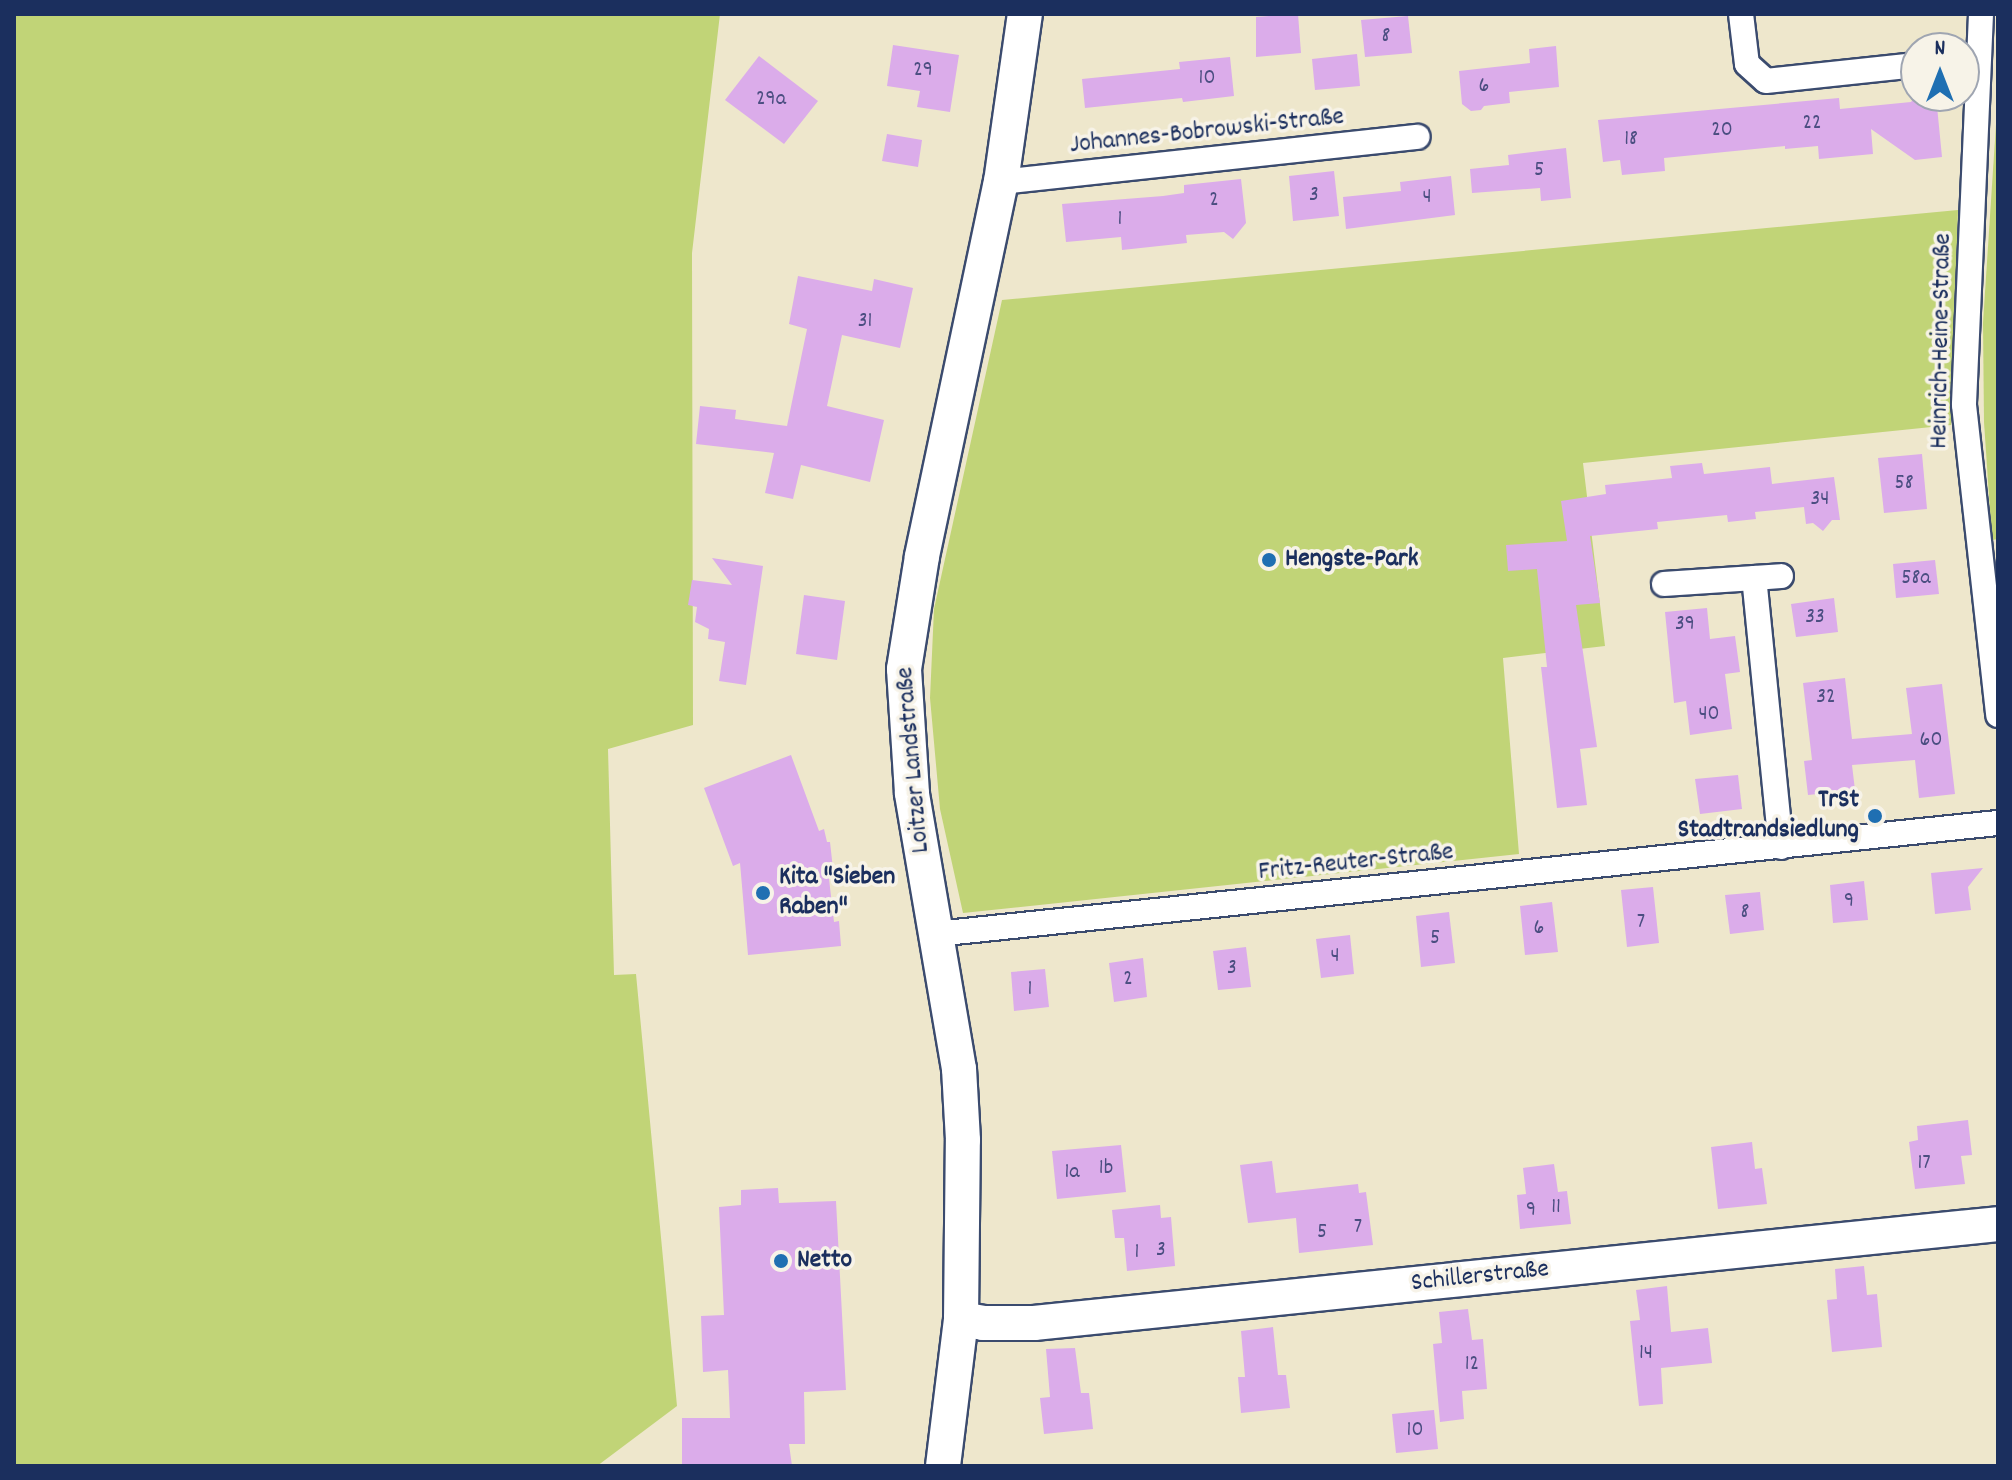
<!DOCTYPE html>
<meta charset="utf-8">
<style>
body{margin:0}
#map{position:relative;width:2012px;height:1480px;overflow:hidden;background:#eee7cc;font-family:Dekko,sans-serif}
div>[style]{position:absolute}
.green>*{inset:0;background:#c1d477}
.building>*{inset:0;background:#dbacea}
.roads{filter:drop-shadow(2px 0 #3b4b6e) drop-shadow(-2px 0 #3b4b6e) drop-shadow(0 2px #3b4b6e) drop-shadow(0 -2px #3b4b6e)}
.street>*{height:24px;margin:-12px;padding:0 12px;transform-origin:12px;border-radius:12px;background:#fff}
.secondary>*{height:34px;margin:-17px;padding:0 17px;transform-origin:17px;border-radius:17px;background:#fff}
.dots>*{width:22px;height:22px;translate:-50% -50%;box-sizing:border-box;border:4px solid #f7f3e8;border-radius:50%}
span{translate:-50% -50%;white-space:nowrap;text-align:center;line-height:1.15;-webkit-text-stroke:7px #f7f3e8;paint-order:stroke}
.number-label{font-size:22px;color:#4b4e81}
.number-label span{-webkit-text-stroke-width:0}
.street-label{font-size:26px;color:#1b2f5e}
.poi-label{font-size:26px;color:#1b2f5e;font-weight:700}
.left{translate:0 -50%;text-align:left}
.right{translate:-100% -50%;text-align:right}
.frame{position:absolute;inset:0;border:16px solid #1b2f5e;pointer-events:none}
.north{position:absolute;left:1900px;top:32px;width:80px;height:80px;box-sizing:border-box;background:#f7f3e8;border:2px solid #9fa5b1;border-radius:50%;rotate:0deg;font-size:22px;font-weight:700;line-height:32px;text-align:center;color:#1b2f5e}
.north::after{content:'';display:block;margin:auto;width:28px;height:36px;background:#1f6fb2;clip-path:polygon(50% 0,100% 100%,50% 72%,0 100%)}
</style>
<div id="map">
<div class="green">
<i style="clip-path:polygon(14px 14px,720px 14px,692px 253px,693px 725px,608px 749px,614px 975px,636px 974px,677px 1406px,597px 1466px,14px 1466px)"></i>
<i style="clip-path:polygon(1998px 94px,1998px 539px,1992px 540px,1984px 422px,1983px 323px)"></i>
<i style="clip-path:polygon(1958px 210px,1951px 425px,1583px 463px,1605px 646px,1503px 658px,1519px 854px,963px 913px,940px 809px,930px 698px,934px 609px,1002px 300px)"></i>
</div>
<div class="building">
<i style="clip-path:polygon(1298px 14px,1301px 53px,1256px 57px,1256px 17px)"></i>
<i style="clip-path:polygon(1408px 16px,1412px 53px,1365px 57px,1361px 20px)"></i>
<i style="clip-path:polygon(893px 45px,959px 55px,950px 112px,917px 107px,920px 91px,887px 86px)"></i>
<i style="clip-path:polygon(1556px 46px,1559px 87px,1509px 92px,1510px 103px,1484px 106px,1481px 110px,1471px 111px,1462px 104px,1459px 71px,1530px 63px,1529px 49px)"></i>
<i style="clip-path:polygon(1357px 54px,1360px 86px,1315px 90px,1312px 59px)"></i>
<i style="clip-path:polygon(759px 56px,818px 101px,784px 144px,725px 100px)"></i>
<i style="clip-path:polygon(1230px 57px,1234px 96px,1183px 102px,1182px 98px,1085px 108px,1082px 79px,1180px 69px,1179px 62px)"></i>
<i style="clip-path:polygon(1916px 96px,1936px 96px,1942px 157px,1915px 160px,1871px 129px,1873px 154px,1819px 159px,1818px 146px,1785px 149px,1785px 146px,1664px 158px,1665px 171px,1622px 175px,1620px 160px,1603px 162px,1598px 120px,1839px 98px,1840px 109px,1911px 102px)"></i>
<i style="clip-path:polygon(887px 134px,922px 140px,918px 167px,882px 161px)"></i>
<i style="clip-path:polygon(1566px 148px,1571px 198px,1541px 201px,1540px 188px,1472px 193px,1470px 169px,1509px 165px,1508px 155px)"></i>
<i style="clip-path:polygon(1334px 171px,1339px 216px,1293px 221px,1289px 176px)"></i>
<i style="clip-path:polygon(1451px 176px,1455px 215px,1346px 229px,1343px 197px,1401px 191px,1400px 182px)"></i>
<i style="clip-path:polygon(1241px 179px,1246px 223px,1233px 239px,1224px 232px,1186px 235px,1187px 243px,1122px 250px,1121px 237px,1066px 242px,1062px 204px,1163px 196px,1184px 193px,1184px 185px)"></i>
<i style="clip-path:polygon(798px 276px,872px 291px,874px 279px,913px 288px,900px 348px,842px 335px,827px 406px,884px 420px,870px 482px,801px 465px,793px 499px,765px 493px,774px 453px,696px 444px,700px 406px,736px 410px,735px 419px,787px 426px,807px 329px,789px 324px)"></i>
<i style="clip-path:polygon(1922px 454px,1927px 509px,1884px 513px,1878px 458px)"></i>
<i style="clip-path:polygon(1702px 463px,1704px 474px,1770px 467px,1772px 484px,1834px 477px,1840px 520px,1832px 520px,1823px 531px,1813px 523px,1806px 524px,1804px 507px,1755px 512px,1756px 519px,1728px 522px,1727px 515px,1657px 522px,1658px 529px,1590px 536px,1600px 603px,1576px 605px,1597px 747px,1580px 749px,1587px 805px,1557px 808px,1541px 667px,1547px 667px,1537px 569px,1508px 571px,1506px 545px,1567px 541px,1561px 501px,1606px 494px,1605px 485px,1672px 478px,1670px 466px)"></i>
<i style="clip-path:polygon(712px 558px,763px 566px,746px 685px,719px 681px,725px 642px,708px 639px,709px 629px,695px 622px,697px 607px,688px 605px,692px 580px,732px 585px)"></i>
<i style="clip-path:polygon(1935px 560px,1939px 594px,1896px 598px,1893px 564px)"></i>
<i style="clip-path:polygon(804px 595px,845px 601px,837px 660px,796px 654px)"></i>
<i style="clip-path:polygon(1834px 598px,1838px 632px,1796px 637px,1791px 604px)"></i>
<i style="clip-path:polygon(1707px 608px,1710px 639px,1735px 636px,1740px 672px,1725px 674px,1732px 729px,1690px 735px,1686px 701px,1674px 703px,1665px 612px)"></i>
<i style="clip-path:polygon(1845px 678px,1852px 739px,1912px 734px,1906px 688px,1942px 684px,1955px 794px,1919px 798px,1915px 760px,1852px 765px,1855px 790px,1808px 795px,1804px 761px,1812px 760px,1803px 683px)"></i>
<i style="clip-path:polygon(791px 755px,819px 831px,824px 829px,827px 842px,830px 842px,833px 869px,828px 870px,834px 922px,839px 921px,841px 946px,748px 955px,740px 863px,733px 866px,704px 788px)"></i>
<i style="clip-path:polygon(1738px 775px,1742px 809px,1700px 814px,1695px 779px)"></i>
<i style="clip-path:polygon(1983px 868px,1968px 887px,1971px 910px,1935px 914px,1931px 873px)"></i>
<i style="clip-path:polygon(1864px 881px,1868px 920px,1833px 923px,1830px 885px)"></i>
<i style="clip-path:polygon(1653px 887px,1659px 943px,1627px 947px,1621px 890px)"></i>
<i style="clip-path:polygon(1760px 892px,1764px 930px,1730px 934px,1725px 895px)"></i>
<i style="clip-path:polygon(1552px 902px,1558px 952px,1525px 955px,1520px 906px)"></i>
<i style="clip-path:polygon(1449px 912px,1455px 963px,1421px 967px,1416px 916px)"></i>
<i style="clip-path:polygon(1350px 935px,1354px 974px,1321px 978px,1316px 939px)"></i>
<i style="clip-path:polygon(1246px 947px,1251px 987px,1218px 990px,1213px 951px)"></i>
<i style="clip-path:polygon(1143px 958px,1147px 997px,1114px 1002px,1109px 963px)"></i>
<i style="clip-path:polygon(1045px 969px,1049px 1007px,1014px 1011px,1011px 972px)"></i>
<i style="clip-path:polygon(1968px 1120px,1972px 1155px,1961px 1156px,1965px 1184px,1915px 1189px,1909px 1142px,1918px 1140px,1917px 1126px)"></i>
<i style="clip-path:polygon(1752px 1142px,1755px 1169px,1762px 1168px,1767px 1204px,1718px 1209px,1711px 1147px)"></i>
<i style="clip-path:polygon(1121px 1145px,1126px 1192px,1057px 1199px,1052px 1151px)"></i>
<i style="clip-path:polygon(1272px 1161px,1276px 1193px,1358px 1184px,1359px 1193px,1366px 1192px,1373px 1245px,1299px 1253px,1296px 1218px,1248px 1223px,1240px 1165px)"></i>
<i style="clip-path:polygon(1554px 1164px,1558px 1192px,1567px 1191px,1571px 1224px,1520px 1229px,1517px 1195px,1526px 1194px,1523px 1168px)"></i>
<i style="clip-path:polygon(778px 1188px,779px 1203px,836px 1201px,846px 1390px,804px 1392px,805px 1444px,789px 1444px,792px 1466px,682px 1466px,682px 1418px,730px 1418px,728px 1370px,703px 1372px,701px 1316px,724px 1315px,719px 1207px,741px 1205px,741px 1190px)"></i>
<i style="clip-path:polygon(1160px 1205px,1161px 1218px,1171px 1217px,1175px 1266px,1127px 1271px,1124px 1238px,1115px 1238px,1112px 1210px)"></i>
<i style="clip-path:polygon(1864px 1266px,1867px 1295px,1877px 1294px,1882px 1347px,1832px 1352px,1827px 1300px,1837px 1299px,1835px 1269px)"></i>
<i style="clip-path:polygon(1667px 1286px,1671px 1332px,1708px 1328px,1712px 1363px,1661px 1368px,1663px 1404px,1639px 1406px,1630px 1321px,1640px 1320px,1636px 1290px)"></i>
<i style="clip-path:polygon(1468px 1309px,1472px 1340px,1483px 1339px,1487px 1389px,1462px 1391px,1464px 1419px,1440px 1422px,1433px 1344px,1442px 1343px,1439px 1312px)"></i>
<i style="clip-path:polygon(1273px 1327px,1278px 1375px,1286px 1375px,1290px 1408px,1241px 1413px,1238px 1377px,1245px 1377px,1241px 1331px)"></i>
<i style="clip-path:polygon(1075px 1348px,1081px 1393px,1089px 1393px,1093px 1429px,1044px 1434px,1040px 1398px,1050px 1397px,1046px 1349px)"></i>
<i style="clip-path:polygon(1434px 1410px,1438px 1449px,1396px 1453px,1392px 1414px)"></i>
</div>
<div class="roads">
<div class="street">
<i style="left:1741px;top:14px;width:50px;rotate:83.2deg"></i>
<i style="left:1747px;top:64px;width:25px;rotate:42deg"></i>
<i style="left:1766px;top:81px;width:151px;rotate:-6.1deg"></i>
<i style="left:1981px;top:14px;width:391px;rotate:92.5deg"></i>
<i style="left:1964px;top:405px;width:312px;rotate:83.7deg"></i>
<i style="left:1001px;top:182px;width:419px;rotate:-6.2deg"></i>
<i style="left:1664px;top:584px;width:90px;rotate:-3.8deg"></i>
<i style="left:1781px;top:847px;width:270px;rotate:-95.7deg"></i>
<i style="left:1754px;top:578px;width:27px;rotate:-4deg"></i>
<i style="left:936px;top:934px;width:1068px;rotate:-5.97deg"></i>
</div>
<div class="secondary">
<i style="left:961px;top:1319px;width:22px;rotate:10deg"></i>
<i style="left:983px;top:1323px;width:51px"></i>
<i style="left:1034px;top:1323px;width:969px;rotate:-5.86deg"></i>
<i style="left:943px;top:1466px;width:148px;rotate:-83deg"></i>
<i style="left:961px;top:1319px;width:179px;rotate:-89.4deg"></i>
<i style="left:963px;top:1140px;width:71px;rotate:-93.2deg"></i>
<i style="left:959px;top:1069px;width:280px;rotate:-99.7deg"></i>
<i style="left:912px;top:793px;width:124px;rotate:-93.7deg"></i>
<i style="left:904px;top:669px;width:114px;rotate:-80.9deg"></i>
<i style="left:922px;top:556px;width:382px;rotate:-78.1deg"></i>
<i style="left:1001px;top:182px;width:170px;rotate:-81.9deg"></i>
</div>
</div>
<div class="dots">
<i style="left:1269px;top:560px;background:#1f6fb2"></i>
<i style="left:1875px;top:816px;background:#1f6fb2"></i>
<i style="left:763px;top:893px;background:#1f6fb2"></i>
<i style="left:781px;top:1261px;background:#1f6fb2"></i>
</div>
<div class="number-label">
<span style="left:1386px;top:37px">8</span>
<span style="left:923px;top:71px">29</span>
<span style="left:1207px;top:79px">10</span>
<span style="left:1484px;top:87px">6</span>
<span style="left:771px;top:100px">29a</span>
<span style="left:1812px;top:124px">22</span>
<span style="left:1722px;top:131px">20</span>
<span style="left:1631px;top:140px">18</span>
<span style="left:1539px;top:171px">5</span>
<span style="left:1314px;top:196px">3</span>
<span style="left:1427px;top:198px">4</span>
<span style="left:1214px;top:201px">2</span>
<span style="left:1120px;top:220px">1</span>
<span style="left:865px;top:322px">31</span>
<span style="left:1904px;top:484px">58</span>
<span style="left:1820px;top:500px">34</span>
<span style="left:1916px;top:579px">58a</span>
<span style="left:1815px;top:618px">33</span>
<span style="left:1685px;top:625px">39</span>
<span style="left:1826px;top:698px">32</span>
<span style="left:1709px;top:715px">40</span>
<span style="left:1931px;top:741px">60</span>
<span style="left:1849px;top:902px">9</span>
<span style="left:1745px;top:913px">8</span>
<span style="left:1641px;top:923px">7</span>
<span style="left:1539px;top:929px">6</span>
<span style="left:1435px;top:939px">5</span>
<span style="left:1335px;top:957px">4</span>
<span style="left:1232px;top:969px">3</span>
<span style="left:1128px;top:980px">2</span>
<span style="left:1030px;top:990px">1</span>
<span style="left:1924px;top:1164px">17</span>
<span style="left:1106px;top:1169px">1b</span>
<span style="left:1072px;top:1173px">1a</span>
<span style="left:1556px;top:1208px">11</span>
<span style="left:1531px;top:1211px">9</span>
<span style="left:1358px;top:1228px">7</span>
<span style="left:1322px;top:1233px">5</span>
<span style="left:1161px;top:1251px">3</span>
<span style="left:1137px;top:1253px">1</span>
<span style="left:1646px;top:1354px">14</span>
<span style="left:1472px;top:1365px">12</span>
<span style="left:1415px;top:1431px">10</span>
</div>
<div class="street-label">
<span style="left:1207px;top:132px;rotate:-6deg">Johannes-Bobrowski-Straße</span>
<span style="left:1942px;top:341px;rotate:-89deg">Heinrich-Heine-Straße</span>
<span style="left:914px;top:760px;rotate:-95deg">Loitzer Landstraße</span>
<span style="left:1356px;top:863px;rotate:-6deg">Fritz-Reuter-Straße</span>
<span style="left:1480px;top:1277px;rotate:-6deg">Schillerstraße</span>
</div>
<div class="poi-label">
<span class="left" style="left:1285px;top:560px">Hengste-Park</span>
<span class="right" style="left:1859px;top:816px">TrSt<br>Stadtrandsiedlung</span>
<span class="left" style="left:779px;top:893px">Kita "Sieben<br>Raben"</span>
<span class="left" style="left:797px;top:1261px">Netto</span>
</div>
<div class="frame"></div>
<div class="north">N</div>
</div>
